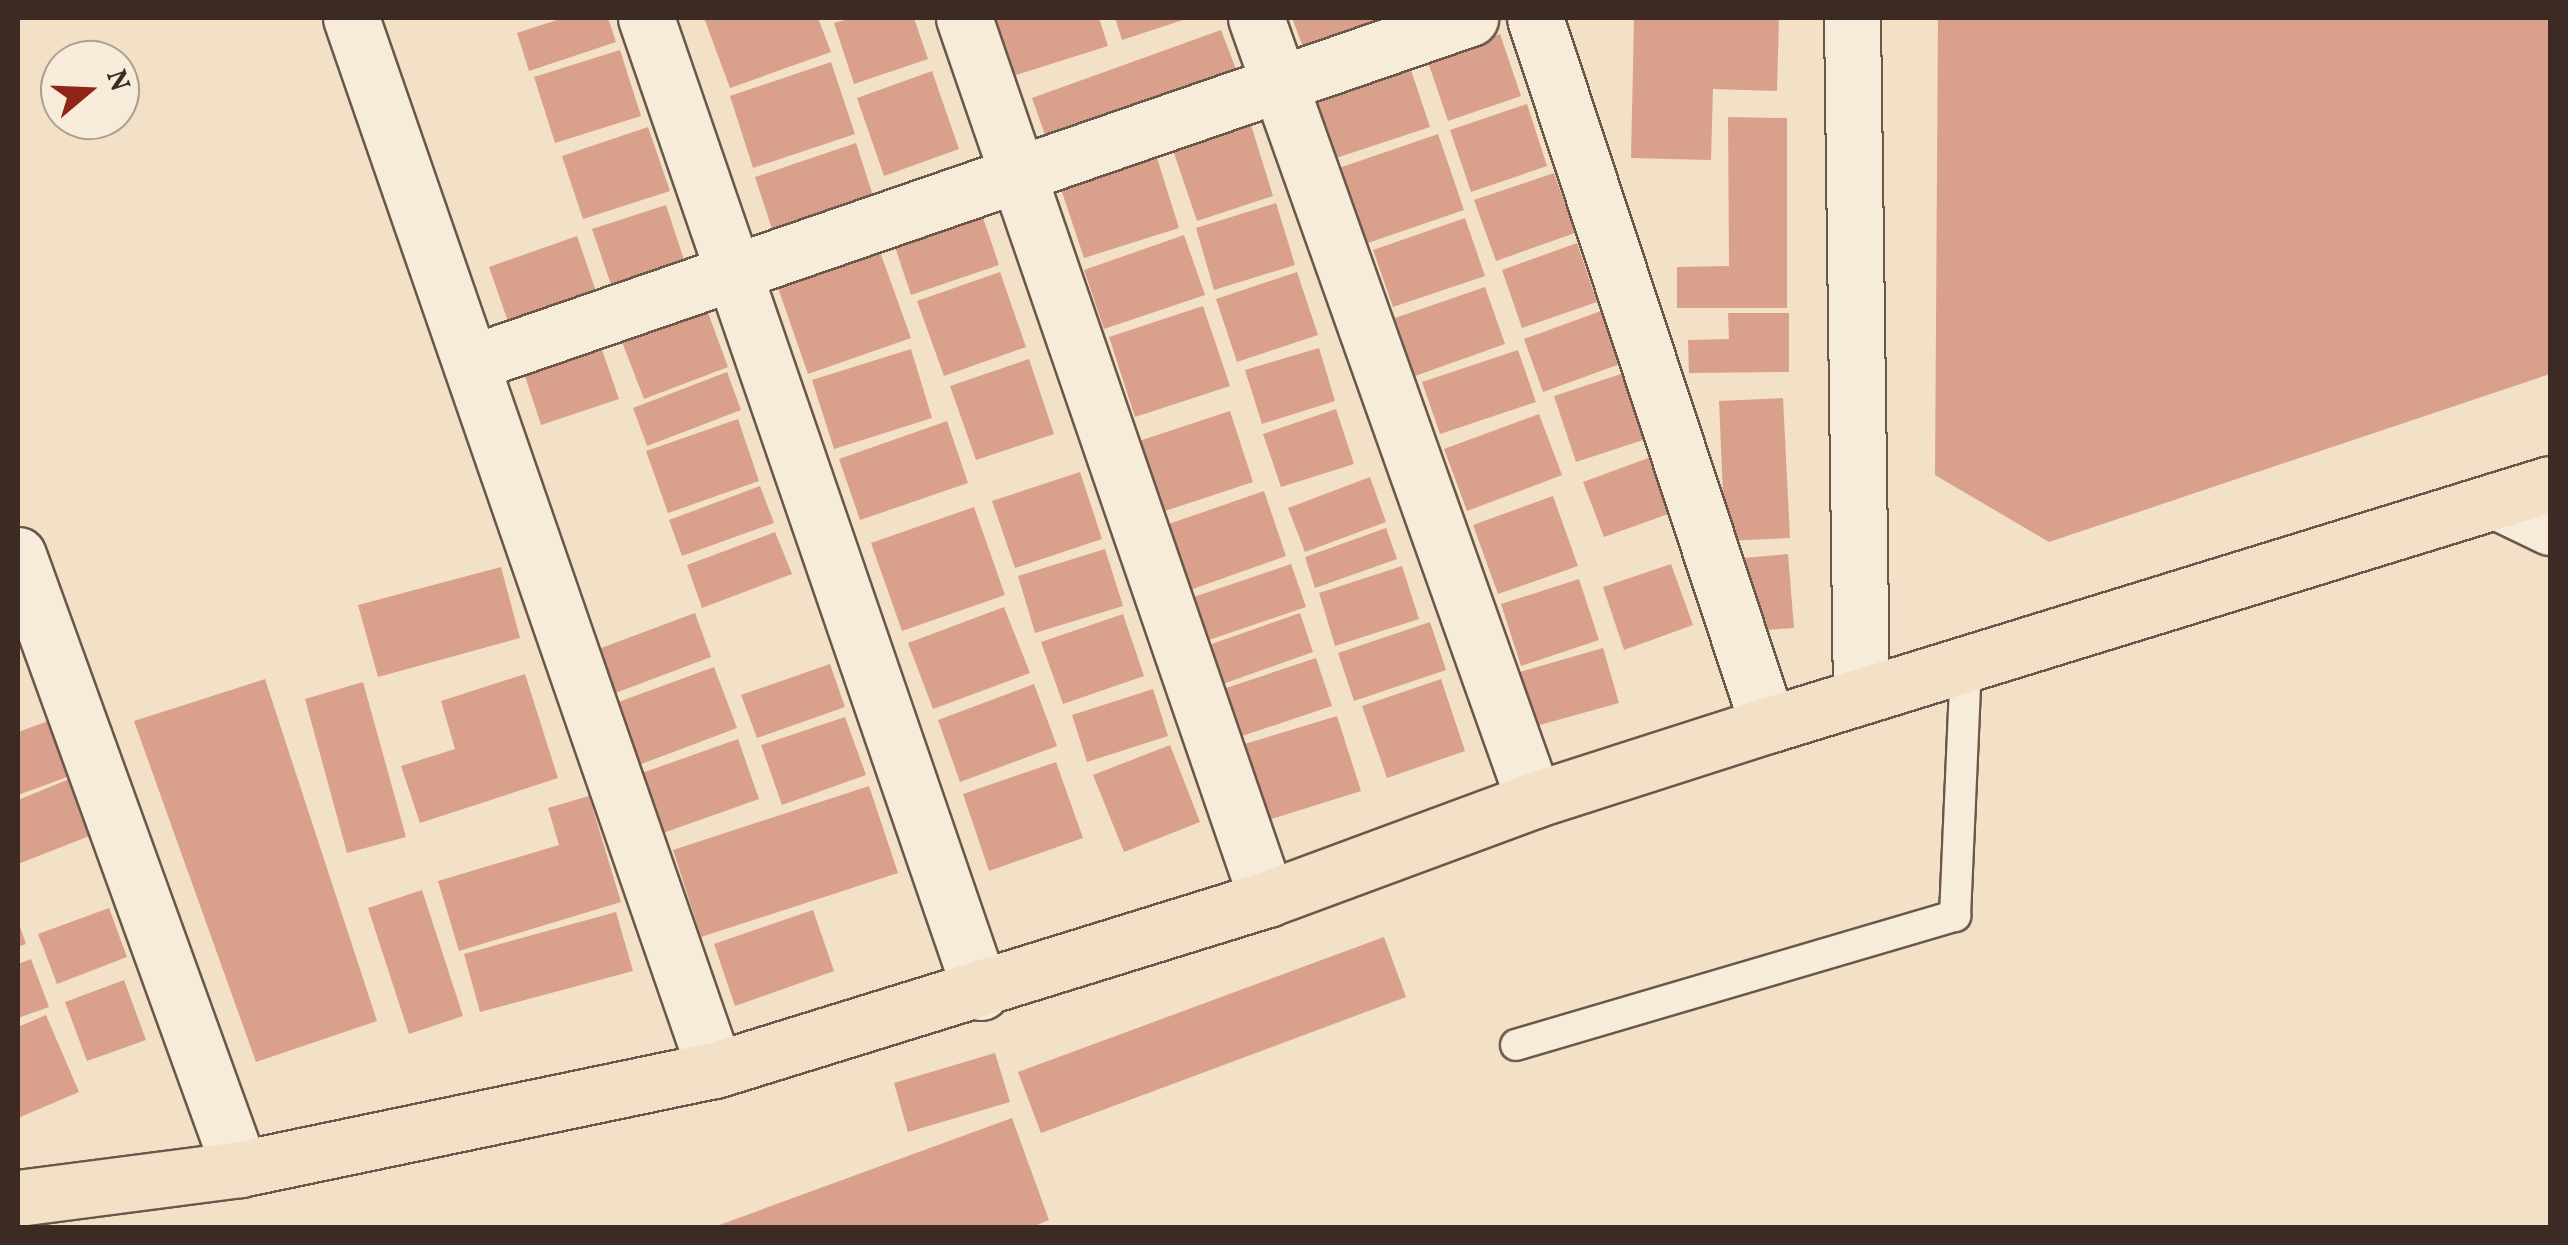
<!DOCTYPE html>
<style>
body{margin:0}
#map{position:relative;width:2568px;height:1245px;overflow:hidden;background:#f2e1c6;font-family:Vollkorn,serif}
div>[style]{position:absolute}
.building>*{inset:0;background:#d9a18c}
.roads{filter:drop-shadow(2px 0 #6a584c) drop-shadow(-2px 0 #6a584c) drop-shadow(0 2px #6a584c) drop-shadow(0 -2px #6a584c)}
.service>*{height:30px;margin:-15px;padding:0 15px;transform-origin:15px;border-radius:15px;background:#f7ecda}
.minor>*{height:55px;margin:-27.5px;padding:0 27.5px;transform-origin:27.5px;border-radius:27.5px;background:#f7ecda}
.tertiary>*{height:55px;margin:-27.5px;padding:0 27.5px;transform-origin:27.5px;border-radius:27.5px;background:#f7ecda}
.primary>*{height:55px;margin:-27.5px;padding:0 27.5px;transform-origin:27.5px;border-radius:27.5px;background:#f2e1c6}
span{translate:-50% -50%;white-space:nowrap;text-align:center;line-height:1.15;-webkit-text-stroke:8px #f7ecda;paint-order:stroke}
.frame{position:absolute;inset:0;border:20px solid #3c2a23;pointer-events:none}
.north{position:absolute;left:40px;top:40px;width:100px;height:100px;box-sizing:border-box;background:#f7ecda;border:2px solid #ac9e91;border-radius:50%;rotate:71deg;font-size:28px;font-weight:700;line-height:40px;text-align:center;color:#3c2a23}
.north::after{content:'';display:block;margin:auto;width:35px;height:45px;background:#8f2418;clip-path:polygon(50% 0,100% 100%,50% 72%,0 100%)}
</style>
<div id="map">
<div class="building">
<i style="clip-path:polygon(563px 18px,608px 18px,616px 42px,529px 71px,517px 33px)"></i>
<i style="clip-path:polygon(704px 18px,818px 18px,831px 52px,730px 88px)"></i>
<i style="clip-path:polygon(852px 18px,914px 18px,928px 59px,854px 84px,834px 23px)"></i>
<i style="clip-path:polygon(991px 18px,1099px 18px,1108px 46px,1010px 77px)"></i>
<i style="clip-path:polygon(1115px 18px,1189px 18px,1122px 40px)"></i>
<i style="clip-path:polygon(1292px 18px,1384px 18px,1303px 47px)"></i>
<i style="clip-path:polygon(1634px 18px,1779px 18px,1777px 91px,1713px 89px,1711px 160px,1631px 158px)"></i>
<i style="clip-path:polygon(1938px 18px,2550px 18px,2550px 374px,2049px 542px,1935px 475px)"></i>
<i style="clip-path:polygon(1221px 30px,1239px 77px,1049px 146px,1032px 98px)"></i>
<i style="clip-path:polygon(1500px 34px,1521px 96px,1448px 121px,1427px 59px)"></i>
<i style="clip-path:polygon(620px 50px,641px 116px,555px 143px,534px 77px)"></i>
<i style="clip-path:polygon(831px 62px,855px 134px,753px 168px,730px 96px)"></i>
<i style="clip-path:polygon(1411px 70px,1430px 127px,1330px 160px,1311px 102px)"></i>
<i style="clip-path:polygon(932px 71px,959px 149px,884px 176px,857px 98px)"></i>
<i style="clip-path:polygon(1527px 104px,1547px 166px,1471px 192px,1450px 130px)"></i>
<i style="clip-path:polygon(1728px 117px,1787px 118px,1787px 308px,1677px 308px,1677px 267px,1729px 266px)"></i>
<i style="clip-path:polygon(1251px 125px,1273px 196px,1197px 221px,1173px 150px)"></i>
<i style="clip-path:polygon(648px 127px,670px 191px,583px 219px,562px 156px)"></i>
<i style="clip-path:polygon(1438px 134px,1464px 210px,1365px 244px,1339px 168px)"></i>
<i style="clip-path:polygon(856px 143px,875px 202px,774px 235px,755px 177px)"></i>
<i style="clip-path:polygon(1157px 158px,1179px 228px,1084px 258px,1061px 189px)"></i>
<i style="clip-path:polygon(1554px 173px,1575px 233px,1496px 261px,1474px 200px)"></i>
<i style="clip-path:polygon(978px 203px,999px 265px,911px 295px,890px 232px)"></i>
<i style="clip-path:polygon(1276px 203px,1295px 265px,1214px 290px,1196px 228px)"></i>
<i style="clip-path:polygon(666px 205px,690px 278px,617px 302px,592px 229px)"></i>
<i style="clip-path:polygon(1465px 218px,1485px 276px,1393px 307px,1373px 250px)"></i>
<i style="clip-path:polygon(1184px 235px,1205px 295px,1104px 329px,1084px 270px)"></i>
<i style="clip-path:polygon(577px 236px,599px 300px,511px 330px,489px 267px)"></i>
<i style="clip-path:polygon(1577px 243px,1597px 302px,1522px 328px,1502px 270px)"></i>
<i style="clip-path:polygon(879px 249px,911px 338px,808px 374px,777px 285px)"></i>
<i style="clip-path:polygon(1000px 272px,1026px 347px,944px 376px,917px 301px)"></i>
<i style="clip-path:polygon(1297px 272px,1318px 335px,1237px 362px,1216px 299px)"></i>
<i style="clip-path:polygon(1485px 287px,1505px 344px,1415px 376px,1395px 318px)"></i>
<i style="clip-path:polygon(1203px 306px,1230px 386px,1135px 417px,1109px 337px)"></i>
<i style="clip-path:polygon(707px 310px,728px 367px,644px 399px,622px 342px)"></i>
<i style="clip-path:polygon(1601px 311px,1620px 364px,1543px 392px,1524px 339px)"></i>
<i style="clip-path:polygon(1728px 313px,1789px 313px,1789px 372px,1689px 373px,1688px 340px,1729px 339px)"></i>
<i style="clip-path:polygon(601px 347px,619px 399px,541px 425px,524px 373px)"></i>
<i style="clip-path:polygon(1319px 348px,1335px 401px,1262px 424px,1245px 370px)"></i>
<i style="clip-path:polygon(911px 349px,932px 418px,834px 449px,812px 380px)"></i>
<i style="clip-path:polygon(1518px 350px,1536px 402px,1440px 434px,1422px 382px)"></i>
<i style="clip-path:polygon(1029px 359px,1054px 434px,976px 460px,950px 386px)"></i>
<i style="clip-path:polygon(727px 372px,741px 410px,647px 446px,633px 408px)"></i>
<i style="clip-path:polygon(1624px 373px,1646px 439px,1576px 462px,1554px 396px)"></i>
<i style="clip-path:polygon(1783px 398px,1790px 538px,1725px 541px,1719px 401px)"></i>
<i style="clip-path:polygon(1336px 409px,1354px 464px,1281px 487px,1263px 434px)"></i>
<i style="clip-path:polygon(1230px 411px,1253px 482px,1162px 512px,1139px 441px)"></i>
<i style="clip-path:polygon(1539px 414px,1562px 475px,1467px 511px,1444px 449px)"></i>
<i style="clip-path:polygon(738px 419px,759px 481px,668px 513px,646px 451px)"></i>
<i style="clip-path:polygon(947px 421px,968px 483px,860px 520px,839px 459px)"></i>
<i style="clip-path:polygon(1651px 457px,1671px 513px,1604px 537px,1583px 482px)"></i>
<i style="clip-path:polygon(1080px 472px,1102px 539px,1015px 568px,992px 501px)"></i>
<i style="clip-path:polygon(1370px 477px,1386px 522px,1305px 552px,1288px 508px)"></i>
<i style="clip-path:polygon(760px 486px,774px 523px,682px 556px,669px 520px)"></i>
<i style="clip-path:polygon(1264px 491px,1286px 556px,1187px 591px,1163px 526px)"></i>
<i style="clip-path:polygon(1553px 496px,1578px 566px,1498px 594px,1473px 525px)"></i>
<i style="clip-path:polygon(974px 507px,1005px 595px,902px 631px,871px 543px)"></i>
<i style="clip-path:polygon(1386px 528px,1397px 559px,1315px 588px,1305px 557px)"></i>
<i style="clip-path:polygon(775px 532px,792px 574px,702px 608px,687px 565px)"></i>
<i style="clip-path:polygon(1105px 549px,1123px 606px,1035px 633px,1018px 576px)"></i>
<i style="clip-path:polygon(1788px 554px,1794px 628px,1750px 631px,1744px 558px)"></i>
<i style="clip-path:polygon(1291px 564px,1306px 607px,1200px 643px,1185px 600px)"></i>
<i style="clip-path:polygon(1671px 564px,1693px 625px,1624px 650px,1603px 587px)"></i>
<i style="clip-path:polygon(1402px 566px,1419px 619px,1335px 646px,1319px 593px)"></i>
<i style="clip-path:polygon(501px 567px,520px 638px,378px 677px,358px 605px)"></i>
<i style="clip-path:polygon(1579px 579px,1599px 640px,1521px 666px,1501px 604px)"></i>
<i style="clip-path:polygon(1004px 607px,1030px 673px,933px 709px,908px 643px)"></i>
<i style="clip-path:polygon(695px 613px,711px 657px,610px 695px,593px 651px)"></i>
<i style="clip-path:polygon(1300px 613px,1313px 652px,1217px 686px,1203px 647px)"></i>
<i style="clip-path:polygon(1123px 614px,1144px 676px,1063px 704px,1041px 642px)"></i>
<i style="clip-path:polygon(1430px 622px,1446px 670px,1354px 701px,1338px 653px)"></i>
<i style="clip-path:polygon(1603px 648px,1619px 703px,1536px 726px,1520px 672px)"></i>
<i style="clip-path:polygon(1316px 658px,1332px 706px,1233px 739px,1217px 691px)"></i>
<i style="clip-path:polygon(830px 664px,845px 707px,757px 738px,741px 695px)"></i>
<i style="clip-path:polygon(714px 667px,737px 728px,636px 766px,613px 704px)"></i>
<i style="clip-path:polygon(525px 674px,558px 778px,420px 823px,401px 766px,455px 749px,441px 701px)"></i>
<i style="clip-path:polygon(265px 679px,377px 1021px,256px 1062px,134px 721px)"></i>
<i style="clip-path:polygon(1441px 679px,1465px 751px,1387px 778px,1362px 706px)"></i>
<i style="clip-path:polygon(363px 682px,406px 837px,347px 853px,305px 699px)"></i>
<i style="clip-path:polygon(1034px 684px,1057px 746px,960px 782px,938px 720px)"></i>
<i style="clip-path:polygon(1153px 689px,1168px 736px,1087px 762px,1072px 715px)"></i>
<i style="clip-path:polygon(1337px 716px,1361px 791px,1262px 822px,1238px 746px)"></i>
<i style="clip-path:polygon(845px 717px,866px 775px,782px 805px,761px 745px)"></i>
<i style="clip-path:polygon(51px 720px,70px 776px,18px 795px,18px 732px)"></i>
<i style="clip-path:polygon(738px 739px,759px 799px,663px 833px,642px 773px)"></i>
<i style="clip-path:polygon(1170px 745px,1200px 822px,1124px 852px,1093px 775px)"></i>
<i style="clip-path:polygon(1056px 762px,1083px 838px,989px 871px,963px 794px)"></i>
<i style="clip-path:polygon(74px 777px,97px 833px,18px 864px,18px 800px)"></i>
<i style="clip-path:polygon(869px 786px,898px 873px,701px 937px,673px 850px)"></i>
<i style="clip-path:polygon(589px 796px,621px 902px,459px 951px,438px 881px,559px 845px,548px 808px)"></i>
<i style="clip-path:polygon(422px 890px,463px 1016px,409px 1034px,368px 908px)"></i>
<i style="clip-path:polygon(109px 908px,127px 957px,57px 984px,38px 934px)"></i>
<i style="clip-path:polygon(813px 910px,834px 971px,735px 1006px,714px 944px)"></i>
<i style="clip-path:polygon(616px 912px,633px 971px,480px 1012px,464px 954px)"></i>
<i style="clip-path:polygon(18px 921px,26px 944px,18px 947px)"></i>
<i style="clip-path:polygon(1384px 937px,1406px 997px,1041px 1133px,1018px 1072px)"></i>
<i style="clip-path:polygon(31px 959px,49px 1007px,18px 1018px,18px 964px)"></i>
<i style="clip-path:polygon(124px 980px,146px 1040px,87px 1061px,65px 1002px)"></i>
<i style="clip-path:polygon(46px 1015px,79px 1092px,18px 1118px,18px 1027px)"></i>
<i style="clip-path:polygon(995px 1053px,1010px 1102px,908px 1132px,894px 1083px)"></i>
<i style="clip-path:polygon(1012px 1118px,1049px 1220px,1030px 1228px,711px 1228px)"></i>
</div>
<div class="roads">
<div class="service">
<i style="left:1516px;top:1045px;width:458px;rotate:-16.4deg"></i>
<i style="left:1955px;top:916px;width:250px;rotate:-87.5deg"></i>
</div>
<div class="minor">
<i style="left:351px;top:18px;width:1113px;rotate:70.91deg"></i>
<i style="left:646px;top:18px;width:1030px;rotate:71.02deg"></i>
<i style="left:964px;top:18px;width:932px;rotate:71.02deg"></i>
<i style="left:1256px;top:18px;width:830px;rotate:70.43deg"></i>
<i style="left:1535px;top:18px;width:744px;rotate:71.76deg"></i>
<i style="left:474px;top:362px;width:1054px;rotate:-19.05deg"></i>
<i style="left:18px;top:555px;width:653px;rotate:70.12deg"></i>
</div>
<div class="tertiary">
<i style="left:1852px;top:18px;width:678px;rotate:89.24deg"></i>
<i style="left:2496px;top:501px;width:60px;rotate:25.7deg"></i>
</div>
<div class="primary">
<i style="left:18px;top:1198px;width:224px;rotate:-7.4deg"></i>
<i style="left:240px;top:1169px;width:485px;rotate:-11.8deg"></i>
<i style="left:715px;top:1070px;width:578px;rotate:-17.21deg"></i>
<i style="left:1267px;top:899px;width:285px;rotate:-20.3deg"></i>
<i style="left:1534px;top:800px;width:246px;rotate:-17.8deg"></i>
<i style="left:1768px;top:725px;width:818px;rotate:-17.13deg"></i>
</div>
</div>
<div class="frame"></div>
<div class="north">N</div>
</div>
